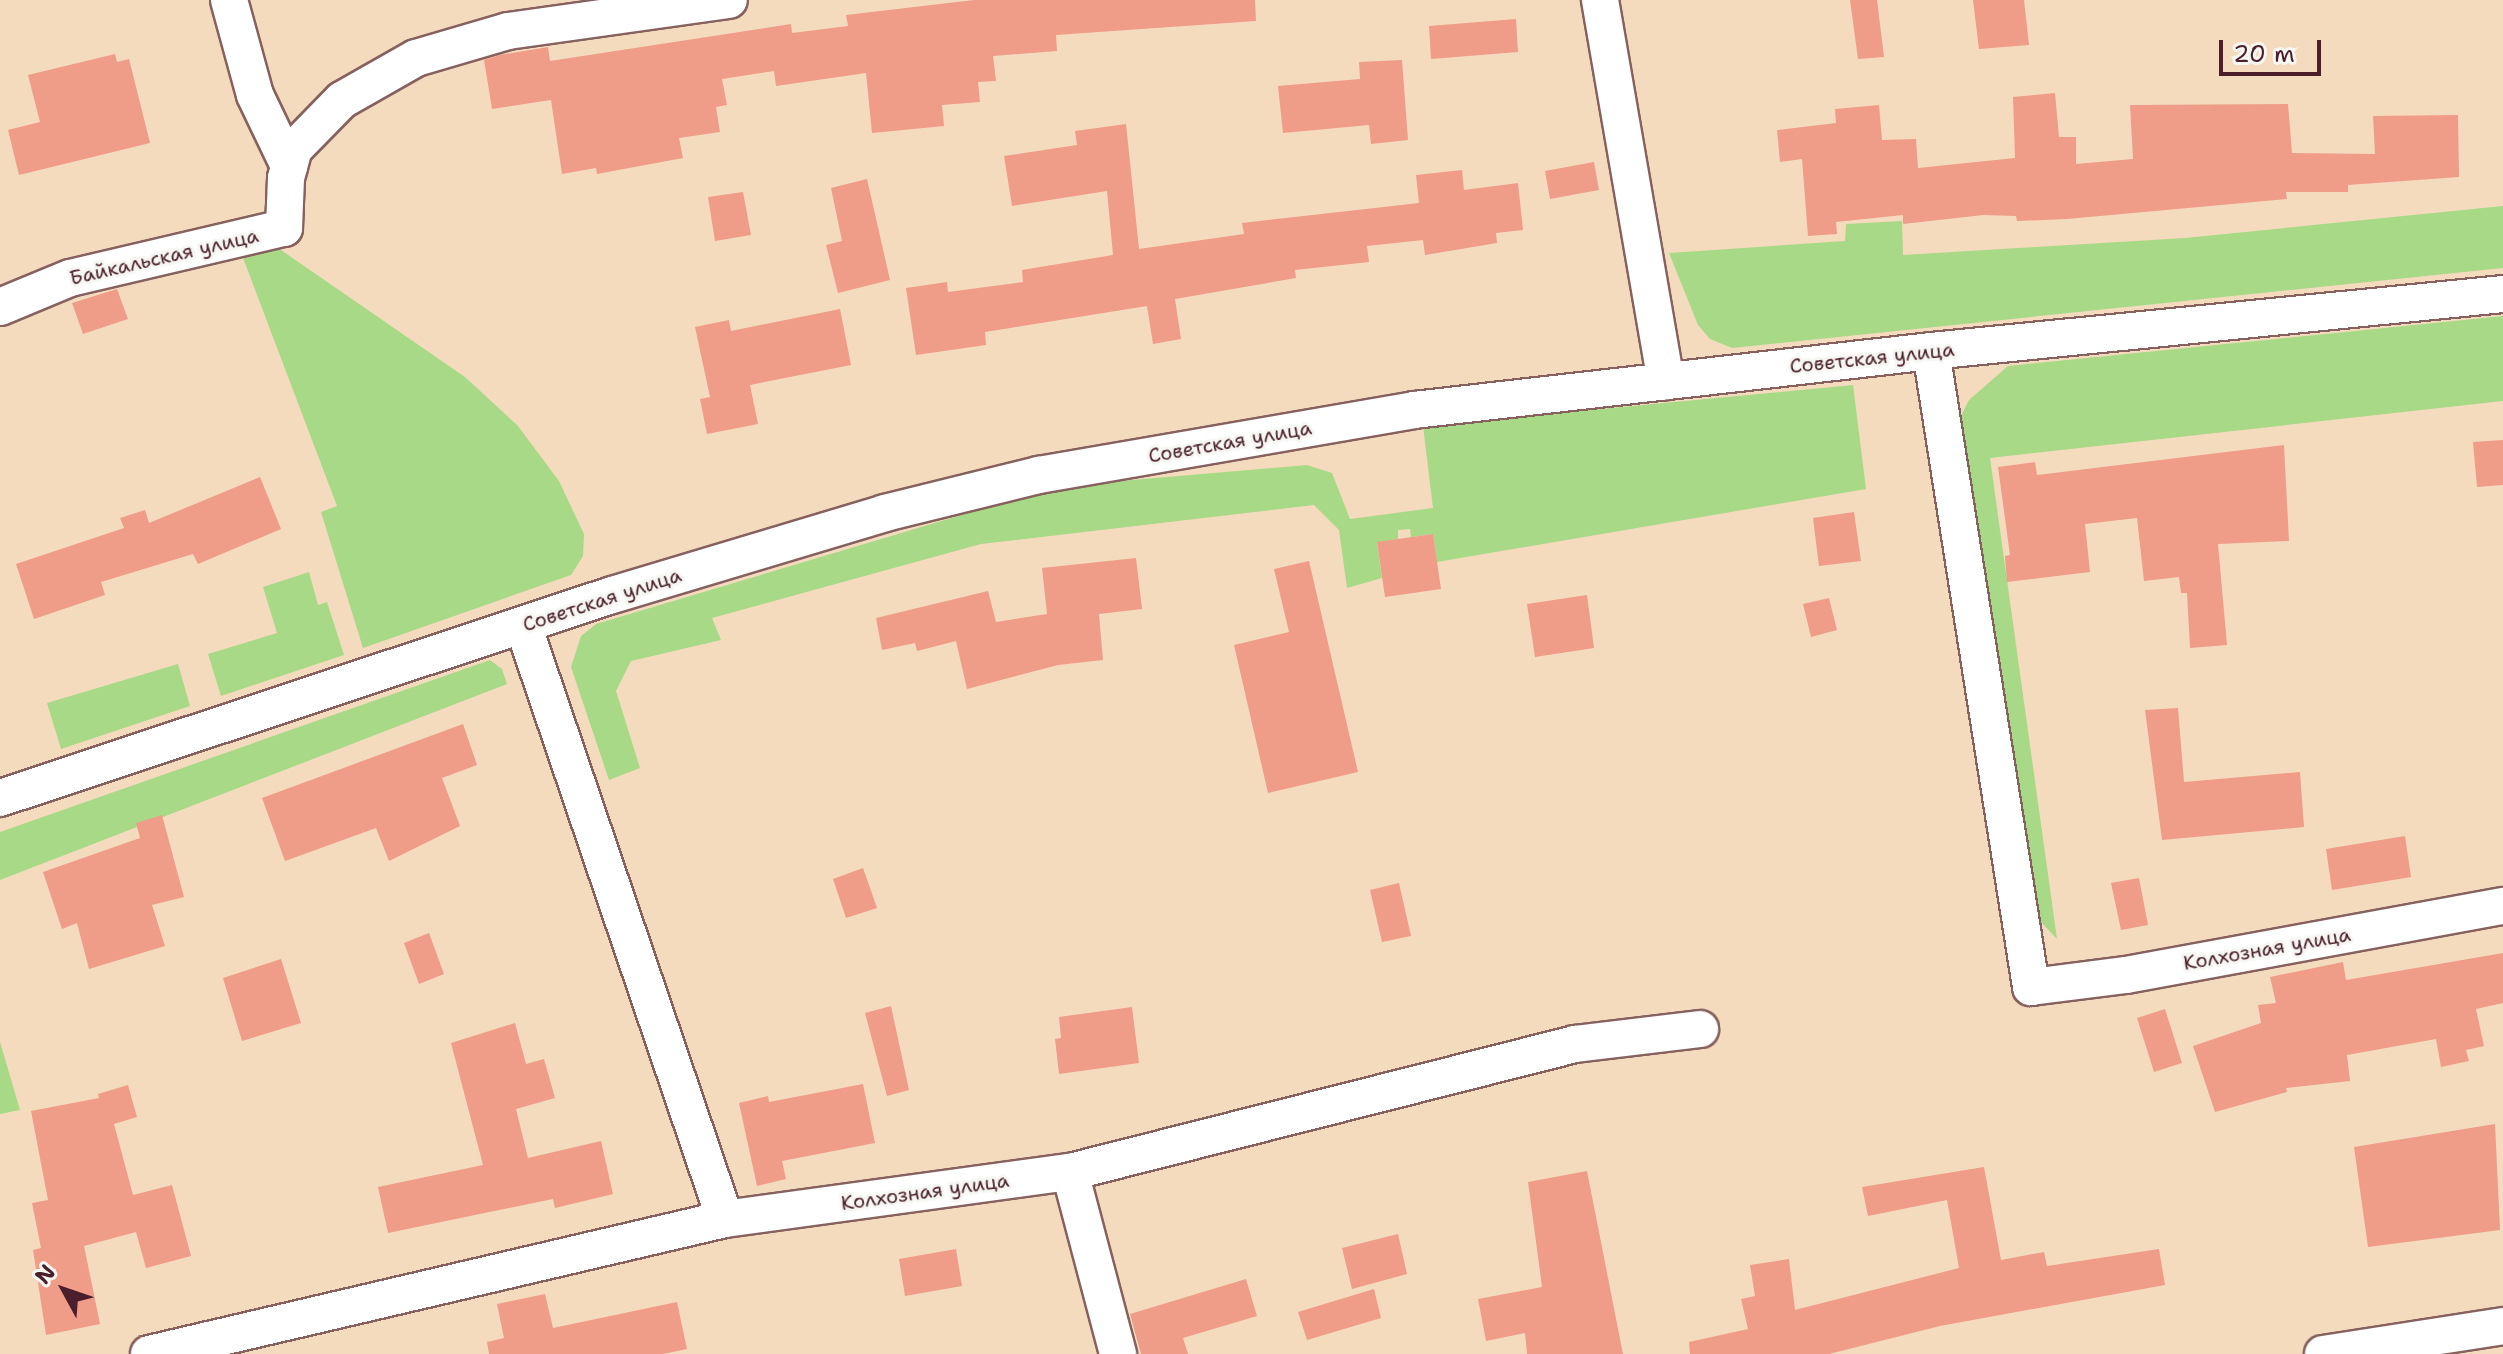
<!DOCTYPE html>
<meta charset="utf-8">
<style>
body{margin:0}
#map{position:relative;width:2503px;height:1354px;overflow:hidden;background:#f4dbbe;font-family:"Shantell Sans",sans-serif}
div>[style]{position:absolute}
.green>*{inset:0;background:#a8d987}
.building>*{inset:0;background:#ef9c89}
.roads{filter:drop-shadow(2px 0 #86615e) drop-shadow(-2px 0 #86615e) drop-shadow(0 2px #86615e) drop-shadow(0 -2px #86615e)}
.minor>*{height:36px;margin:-18px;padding:0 18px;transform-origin:18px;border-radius:18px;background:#fff}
span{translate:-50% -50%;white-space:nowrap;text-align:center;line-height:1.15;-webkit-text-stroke:6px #f6f6f2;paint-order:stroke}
.street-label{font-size:20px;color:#4a1f2b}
.north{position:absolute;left:24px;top:1250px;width:80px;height:80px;-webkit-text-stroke:6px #f6f6f2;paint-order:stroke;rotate:310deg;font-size:22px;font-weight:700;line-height:32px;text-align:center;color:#4a1f2b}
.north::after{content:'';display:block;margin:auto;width:28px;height:36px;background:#4a1f2b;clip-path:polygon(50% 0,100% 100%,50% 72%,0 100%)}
.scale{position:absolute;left:2219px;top:40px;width:102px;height:36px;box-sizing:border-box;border:4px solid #4a1f2b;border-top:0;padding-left:10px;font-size:24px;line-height:28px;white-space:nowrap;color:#4a1f2b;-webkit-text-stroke:6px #f6f6f2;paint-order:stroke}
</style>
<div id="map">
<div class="green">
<i style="clip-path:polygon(2503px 206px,2503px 268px,1732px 348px,1710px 339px,1698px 325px,1669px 253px,1845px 241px,1846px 224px,1902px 221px,1903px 255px,2185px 238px)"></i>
<i style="clip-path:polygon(278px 248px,465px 377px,518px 426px,559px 481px,584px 534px,583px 556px,571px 575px,363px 648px,321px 512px,337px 506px,240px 250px)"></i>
<i style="clip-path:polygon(2503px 316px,2503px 401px,1990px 458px,2057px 939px,2041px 922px,1958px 445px,1959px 420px,1969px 400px,2008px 366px)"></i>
<i style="clip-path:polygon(1853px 385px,1866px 489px,1437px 562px,1433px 534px,1411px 537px,1410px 529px,1398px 530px,1398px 539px,1377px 543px,1382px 578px,1347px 588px,1339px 530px,1314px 505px,981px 544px,712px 618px,721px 640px,631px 661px,616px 691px,640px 768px,609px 780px,571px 667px,581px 636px,596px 624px,1022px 497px,1096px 483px,1307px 465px,1332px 473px,1350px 519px,1433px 508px,1423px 426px)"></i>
<i style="clip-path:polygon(309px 572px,318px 605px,327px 602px,344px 655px,221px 696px,208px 654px,277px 633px,263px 587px)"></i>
<i style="clip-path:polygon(490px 660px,502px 669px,507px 684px,0 880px,0 832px)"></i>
<i style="clip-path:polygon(178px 664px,190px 706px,61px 749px,47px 703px)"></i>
<i style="clip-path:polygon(0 1042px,20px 1110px,0 1114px)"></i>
</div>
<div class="building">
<i style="clip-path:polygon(974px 0,1255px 0,1256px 21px,1056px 35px,1057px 51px,993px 56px,996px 81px,978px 82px,980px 102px,942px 105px,944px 126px,872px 133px,866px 73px,776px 86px,774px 71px,722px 79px,727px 105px,716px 107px,720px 132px,679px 138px,683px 158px,597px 174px,596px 168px,562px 174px,551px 100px,492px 109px,484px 60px,500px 55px,548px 47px,550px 61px,791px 24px,792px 33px,848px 26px,846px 15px)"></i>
<i style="clip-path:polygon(1850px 0,1877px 0,1884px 57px,1858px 59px)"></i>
<i style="clip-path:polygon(1973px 0,2024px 0,2029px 45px,1979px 49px)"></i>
<i style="clip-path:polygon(1516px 19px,1518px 52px,1431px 59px,1429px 26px)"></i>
<i style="clip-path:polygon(115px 54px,117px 62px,129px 59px,150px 143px,19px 175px,8px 130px,40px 122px,28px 75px)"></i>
<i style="clip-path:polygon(1402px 60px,1408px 140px,1371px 144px,1369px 125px,1283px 133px,1278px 86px,1360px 79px,1359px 62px)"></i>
<i style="clip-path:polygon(2055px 93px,2059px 137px,2076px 137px,2076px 164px,2133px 159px,2130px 105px,2288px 104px,2292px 153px,2375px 154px,2373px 116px,2458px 115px,2459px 177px,2348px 185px,2348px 192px,2286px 192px,2287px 199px,2067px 219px,2017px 221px,2016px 216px,1983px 215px,1903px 224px,1903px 215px,1836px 222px,1837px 234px,1808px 236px,1802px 159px,1780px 162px,1777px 130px,1836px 123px,1835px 109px,1879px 105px,1882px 140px,1916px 139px,1918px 168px,2015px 158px,2013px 97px)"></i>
<i style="clip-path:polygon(1126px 124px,1139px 249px,1244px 234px,1242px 223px,1419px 203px,1416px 175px,1462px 170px,1464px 190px,1518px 183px,1523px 230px,1496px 233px,1497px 243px,1425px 255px,1423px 240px,1367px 246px,1369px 262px,1295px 270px,1296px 278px,1175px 299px,1181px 339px,1153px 344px,1147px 306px,985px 332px,986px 345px,916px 355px,906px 288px,947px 282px,948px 292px,1023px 282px,1022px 270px,1113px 255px,1107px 191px,1012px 206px,1004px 156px,1077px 145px,1075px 131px)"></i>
<i style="clip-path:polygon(1594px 162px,1599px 190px,1550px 199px,1545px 171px)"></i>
<i style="clip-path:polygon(867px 179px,890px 280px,838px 293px,826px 245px,842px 241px,831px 188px)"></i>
<i style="clip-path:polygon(743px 192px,751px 235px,715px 241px,708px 197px)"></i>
<i style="clip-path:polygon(117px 289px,128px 319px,83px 334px,72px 303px)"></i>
<i style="clip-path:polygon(840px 309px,851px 365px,750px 385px,758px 424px,707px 434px,700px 399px,710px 397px,695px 327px,729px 320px,731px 331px)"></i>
<i style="clip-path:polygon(2503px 440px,2503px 485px,2477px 487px,2473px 442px)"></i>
<i style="clip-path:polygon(2284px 445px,2289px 541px,2218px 544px,2227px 645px,2190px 648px,2187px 593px,2181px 593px,2179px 577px,2144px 581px,2137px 518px,2085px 524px,2090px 572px,2007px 582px,2005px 556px,2010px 555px,1998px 467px,2035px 462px,2037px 475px)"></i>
<i style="clip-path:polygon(260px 477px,281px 529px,198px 564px,193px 554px,101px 582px,105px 595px,34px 619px,16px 564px,124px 528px,120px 518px,145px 510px,149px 523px)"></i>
<i style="clip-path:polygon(1854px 512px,1861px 561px,1819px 566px,1813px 518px)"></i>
<i style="clip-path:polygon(1433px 534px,1441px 589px,1385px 597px,1377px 542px)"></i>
<i style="clip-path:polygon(1136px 558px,1142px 609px,1099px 614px,1103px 660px,1058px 665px,967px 689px,956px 641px,917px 651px,915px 643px,882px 650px,876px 618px,988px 591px,996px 622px,1047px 614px,1042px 568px)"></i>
<i style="clip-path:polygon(1309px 561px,1358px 772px,1268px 793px,1234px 645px,1289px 632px,1274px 569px)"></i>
<i style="clip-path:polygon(1587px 595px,1594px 648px,1535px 657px,1527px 604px)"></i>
<i style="clip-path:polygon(1829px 598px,1837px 630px,1811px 637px,1803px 604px)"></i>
<i style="clip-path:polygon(2178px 708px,2184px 782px,2300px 772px,2304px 827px,2162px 840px,2145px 710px)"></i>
<i style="clip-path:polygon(463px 724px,477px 765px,442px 778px,460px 826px,389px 861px,376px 828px,285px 861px,262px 798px)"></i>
<i style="clip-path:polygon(162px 815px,184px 897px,152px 905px,165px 946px,89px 969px,77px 923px,62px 929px,43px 872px,140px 838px,136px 823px)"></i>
<i style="clip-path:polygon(2405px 836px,2411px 877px,2332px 890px,2326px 849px)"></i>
<i style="clip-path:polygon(863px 868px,877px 908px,846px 918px,833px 879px)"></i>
<i style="clip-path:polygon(2139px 878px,2148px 925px,2121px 930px,2111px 883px)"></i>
<i style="clip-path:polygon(1399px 883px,1411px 936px,1382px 942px,1370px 890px)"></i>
<i style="clip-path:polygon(429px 933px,444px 974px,419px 984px,404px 943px)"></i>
<i style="clip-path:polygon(2503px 953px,2503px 1003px,2476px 1009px,2484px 1046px,2466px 1050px,2469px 1061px,2441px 1067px,2436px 1039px,2347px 1055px,2350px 1081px,2286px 1088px,2287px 1092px,2215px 1112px,2193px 1046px,2261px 1023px,2258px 1005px,2276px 1003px,2270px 977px,2343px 962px,2346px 980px)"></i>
<i style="clip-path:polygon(281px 959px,301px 1023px,242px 1041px,223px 978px)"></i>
<i style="clip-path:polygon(891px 1006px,909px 1090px,887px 1096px,865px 1013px)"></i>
<i style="clip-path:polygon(1132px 1007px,1139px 1063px,1059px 1074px,1055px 1039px,1061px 1038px,1059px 1017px)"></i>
<i style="clip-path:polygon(2165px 1009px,2182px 1063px,2154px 1072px,2137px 1018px)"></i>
<i style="clip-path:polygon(515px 1023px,526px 1064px,544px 1059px,555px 1098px,516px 1109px,528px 1158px,601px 1141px,613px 1194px,555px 1208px,553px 1199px,388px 1233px,378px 1187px,483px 1165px,451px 1043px)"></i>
<i style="clip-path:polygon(863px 1084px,875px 1143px,782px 1161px,786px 1179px,757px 1186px,739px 1103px,768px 1096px,769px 1102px)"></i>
<i style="clip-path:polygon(128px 1085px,137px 1117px,114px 1124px,133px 1195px,172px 1185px,191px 1256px,146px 1268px,136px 1232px,84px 1246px,100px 1324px,46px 1335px,33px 1250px,41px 1248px,32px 1203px,48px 1200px,31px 1111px,99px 1098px,98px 1094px)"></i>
<i style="clip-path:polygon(2495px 1124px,2500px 1230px,2368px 1247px,2354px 1147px)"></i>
<i style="clip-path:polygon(1984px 1167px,2001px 1260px,2044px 1252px,2047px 1266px,2159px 1249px,2165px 1285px,1940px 1326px,1829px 1354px,1690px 1354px,1689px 1342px,1748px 1329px,1741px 1299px,1755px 1296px,1750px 1265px,1789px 1259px,1795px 1310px,1959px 1268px,1947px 1200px,1868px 1216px,1862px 1187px)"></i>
<i style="clip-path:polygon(1587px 1171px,1623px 1354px,1527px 1354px,1525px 1333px,1486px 1341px,1478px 1299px,1542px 1287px,1528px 1182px)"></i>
<i style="clip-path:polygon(1398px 1234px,1407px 1274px,1352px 1289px,1342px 1248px)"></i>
<i style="clip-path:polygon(956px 1249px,962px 1286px,905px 1296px,899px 1259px)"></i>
<i style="clip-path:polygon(1246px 1279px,1257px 1316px,1183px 1338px,1188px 1354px,1141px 1354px,1130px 1314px)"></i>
<i style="clip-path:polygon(1374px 1289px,1381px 1318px,1307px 1340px,1298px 1312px)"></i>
<i style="clip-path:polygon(545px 1294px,553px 1328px,677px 1302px,687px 1349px,663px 1354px,489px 1354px,487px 1342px,504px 1338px,497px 1304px)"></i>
</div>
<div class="roads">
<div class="minor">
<i style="left:229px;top:0;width:98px;rotate:74.7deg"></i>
<i style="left:255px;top:95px;width:79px;rotate:64.4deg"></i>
<i style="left:1600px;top:0;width:387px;rotate:80.2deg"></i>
<i style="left:0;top:307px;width:76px;rotate:-22.5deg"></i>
<i style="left:70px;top:278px;width:220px;rotate:-13.2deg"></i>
<i style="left:284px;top:228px;width:50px;rotate:-87.7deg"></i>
<i style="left:286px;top:178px;width:30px;rotate:-75deg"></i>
<i style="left:294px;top:149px;width:69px;rotate:-45.6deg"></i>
<i style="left:342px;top:100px;width:85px;rotate:-29.6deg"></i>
<i style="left:416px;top:58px;width:96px;rotate:-16.4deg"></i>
<i style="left:508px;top:31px;width:223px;rotate:-8deg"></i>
<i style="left:1931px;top:351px;width:644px;rotate:81.06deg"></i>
<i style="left:2031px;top:987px;width:96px;rotate:-7.2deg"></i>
<i style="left:2126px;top:975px;width:383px;rotate:-10.4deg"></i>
<i style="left:523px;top:625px;width:627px;rotate:71.22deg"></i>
<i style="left:0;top:798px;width:645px;rotate:-18.35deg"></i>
<i style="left:612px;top:595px;width:285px;rotate:-16.7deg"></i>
<i style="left:885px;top:513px;width:159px;rotate:-13.9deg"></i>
<i style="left:1039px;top:475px;width:381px;rotate:-9.8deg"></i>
<i style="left:1414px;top:410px;width:520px;rotate:-6.51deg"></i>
<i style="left:1931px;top:351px;width:575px;rotate:-5.69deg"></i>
<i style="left:1070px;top:1172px;width:188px;rotate:75.2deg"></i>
<i style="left:149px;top:1354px;width:592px;rotate:-13.19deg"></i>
<i style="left:725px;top:1219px;width:348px;rotate:-7.8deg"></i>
<i style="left:1070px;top:1172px;width:521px;rotate:-14.22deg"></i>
<i style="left:1575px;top:1044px;width:126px;rotate:-6.8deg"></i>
<i style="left:2323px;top:1354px;width:182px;rotate:-8.8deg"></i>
</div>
</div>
<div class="street-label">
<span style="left:164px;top:257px;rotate:-13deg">Байкальская улица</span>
<span style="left:1872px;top:358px;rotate:-6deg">Советская улица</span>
<span style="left:1230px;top:442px;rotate:-10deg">Советская улица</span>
<span style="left:602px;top:600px;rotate:-18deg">Советская улица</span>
<span style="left:2267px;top:949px;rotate:-10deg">Колхозная улица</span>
<span style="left:925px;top:1192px;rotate:-8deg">Колхозная улица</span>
</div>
<div class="north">N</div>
<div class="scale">20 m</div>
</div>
